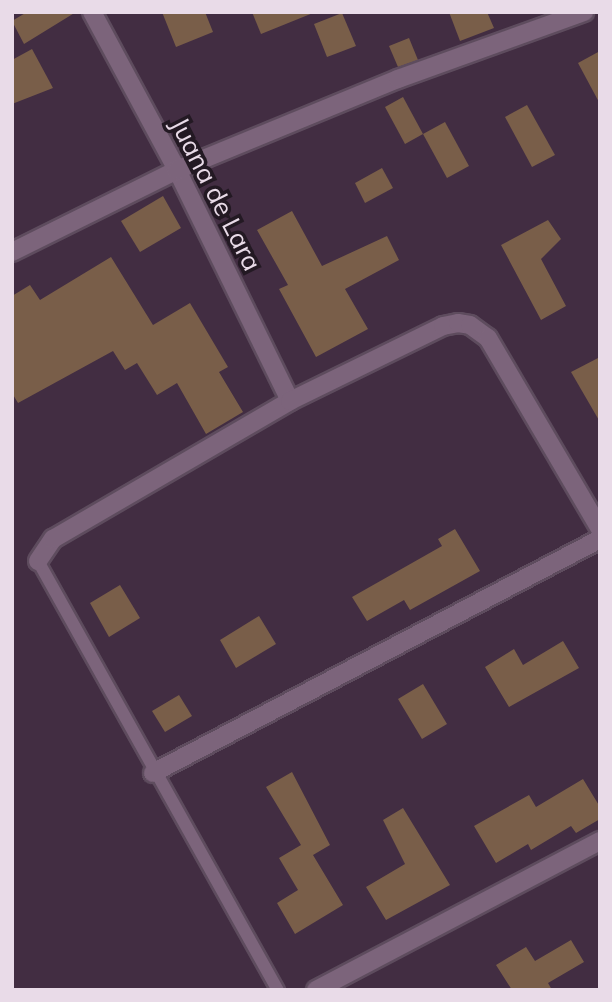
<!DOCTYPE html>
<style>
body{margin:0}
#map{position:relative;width:612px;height:1002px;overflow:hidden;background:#422d42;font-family:Mulish,sans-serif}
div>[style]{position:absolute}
.building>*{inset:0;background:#795e49}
.roads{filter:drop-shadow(2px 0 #5e4c5e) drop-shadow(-2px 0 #5e4c5e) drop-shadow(0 2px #5e4c5e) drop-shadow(0 -2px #5e4c5e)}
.service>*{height:12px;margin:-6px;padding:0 6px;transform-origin:6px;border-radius:6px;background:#7c647b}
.minor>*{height:18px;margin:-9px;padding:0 9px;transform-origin:9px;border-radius:9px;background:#7c647b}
span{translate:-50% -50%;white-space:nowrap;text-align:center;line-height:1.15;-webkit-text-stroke:7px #231923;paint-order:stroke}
.street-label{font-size:26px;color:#e9dbe8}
.frame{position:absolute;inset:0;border:14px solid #e9dbe8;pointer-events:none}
</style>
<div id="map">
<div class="building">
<i style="clip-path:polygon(27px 12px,76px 12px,24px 44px,12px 21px)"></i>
<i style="clip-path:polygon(162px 12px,205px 12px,213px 32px,176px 47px)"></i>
<i style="clip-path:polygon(252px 12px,312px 12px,313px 13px,261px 34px)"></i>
<i style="clip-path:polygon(449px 12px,487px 12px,494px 28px,460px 41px)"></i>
<i style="clip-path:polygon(342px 13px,356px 46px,327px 57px,314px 24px)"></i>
<i style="clip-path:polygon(409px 38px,418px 60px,398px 67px,389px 46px)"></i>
<i style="clip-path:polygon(32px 49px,53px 88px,12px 104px,12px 60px)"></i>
<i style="clip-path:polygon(600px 51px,600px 104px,578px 63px)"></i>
<i style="clip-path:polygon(403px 97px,423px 134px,405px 144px,385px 107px)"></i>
<i style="clip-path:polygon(527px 105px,555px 155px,532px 167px,505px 117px)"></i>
<i style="clip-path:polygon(445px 122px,469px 166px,447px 178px,423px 134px)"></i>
<i style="clip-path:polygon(382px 168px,393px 188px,365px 203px,355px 183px)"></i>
<i style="clip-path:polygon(163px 196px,181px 228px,140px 252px,121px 221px)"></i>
<i style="clip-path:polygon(292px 211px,322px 266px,387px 236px,399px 260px,345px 289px,368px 329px,316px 357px,279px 289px,288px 285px,257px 230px)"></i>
<i style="clip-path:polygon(548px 220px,561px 239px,541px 259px,566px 306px,541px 320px,501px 245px)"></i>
<i style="clip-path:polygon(111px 257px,153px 325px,190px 303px,228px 367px,219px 372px,243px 412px,206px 434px,177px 383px,157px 395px,137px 363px,125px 370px,113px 351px,18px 403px,12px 393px,12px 296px,30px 285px,40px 300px)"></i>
<i style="clip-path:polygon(600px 357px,600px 422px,571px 372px)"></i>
<i style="clip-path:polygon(455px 529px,480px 571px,410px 610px,404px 600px,367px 621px,352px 597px,442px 546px,438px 539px)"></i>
<i style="clip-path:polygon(120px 585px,140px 618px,109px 637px,90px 603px)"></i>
<i style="clip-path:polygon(259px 616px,276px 644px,236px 668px,220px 640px)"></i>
<i style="clip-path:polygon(563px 641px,579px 668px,509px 707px,485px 667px,514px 649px,523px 665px)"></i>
<i style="clip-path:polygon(423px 684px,447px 724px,422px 739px,398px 699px)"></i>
<i style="clip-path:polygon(179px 695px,192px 716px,165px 732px,152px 711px)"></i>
<i style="clip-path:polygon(292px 772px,330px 845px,313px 855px,343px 905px,295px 934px,277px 903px,298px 890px,279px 858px,301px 845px,266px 787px)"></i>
<i style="clip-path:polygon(583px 779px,600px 807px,600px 819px,576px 833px,571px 826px,531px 850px,528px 844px,496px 863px,474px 826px,529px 795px,536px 807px)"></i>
<i style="clip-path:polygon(403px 808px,450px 885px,386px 920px,366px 887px,405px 864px,383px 820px)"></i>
<i style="clip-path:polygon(571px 940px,584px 962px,548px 983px,552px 990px,512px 990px,496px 965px,526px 947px,535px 961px)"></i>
</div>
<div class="roads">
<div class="service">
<i style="left:38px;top:561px;width:492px;rotate:60.8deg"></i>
</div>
<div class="minor">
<i style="left:92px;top:12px;width:179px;rotate:61.7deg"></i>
<i style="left:177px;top:170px;width:257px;rotate:63.9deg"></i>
<i style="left:12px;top:252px;width:184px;rotate:-26.4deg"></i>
<i style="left:177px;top:170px;width:239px;rotate:-22.4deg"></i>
<i style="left:398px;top:79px;width:198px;rotate:-19.8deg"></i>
<i style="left:38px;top:561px;width:27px;rotate:-56deg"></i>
<i style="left:53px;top:539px;width:274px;rotate:-30.2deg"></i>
<i style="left:290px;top:401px;width:170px;rotate:-26.1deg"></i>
<i style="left:443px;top:326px;width:15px;rotate:-11deg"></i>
<i style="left:458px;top:323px;width:12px;rotate:9deg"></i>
<i style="left:470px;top:325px;width:22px;rotate:36deg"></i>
<i style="left:488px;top:338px;width:221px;rotate:59.6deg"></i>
<i style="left:153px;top:773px;width:505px;rotate:-27.63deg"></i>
<i style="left:316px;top:990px;width:321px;rotate:-27.7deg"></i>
</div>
</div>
<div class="street-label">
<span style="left:216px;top:194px;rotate:63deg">Juana de Lara</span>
</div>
<div class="frame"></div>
</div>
